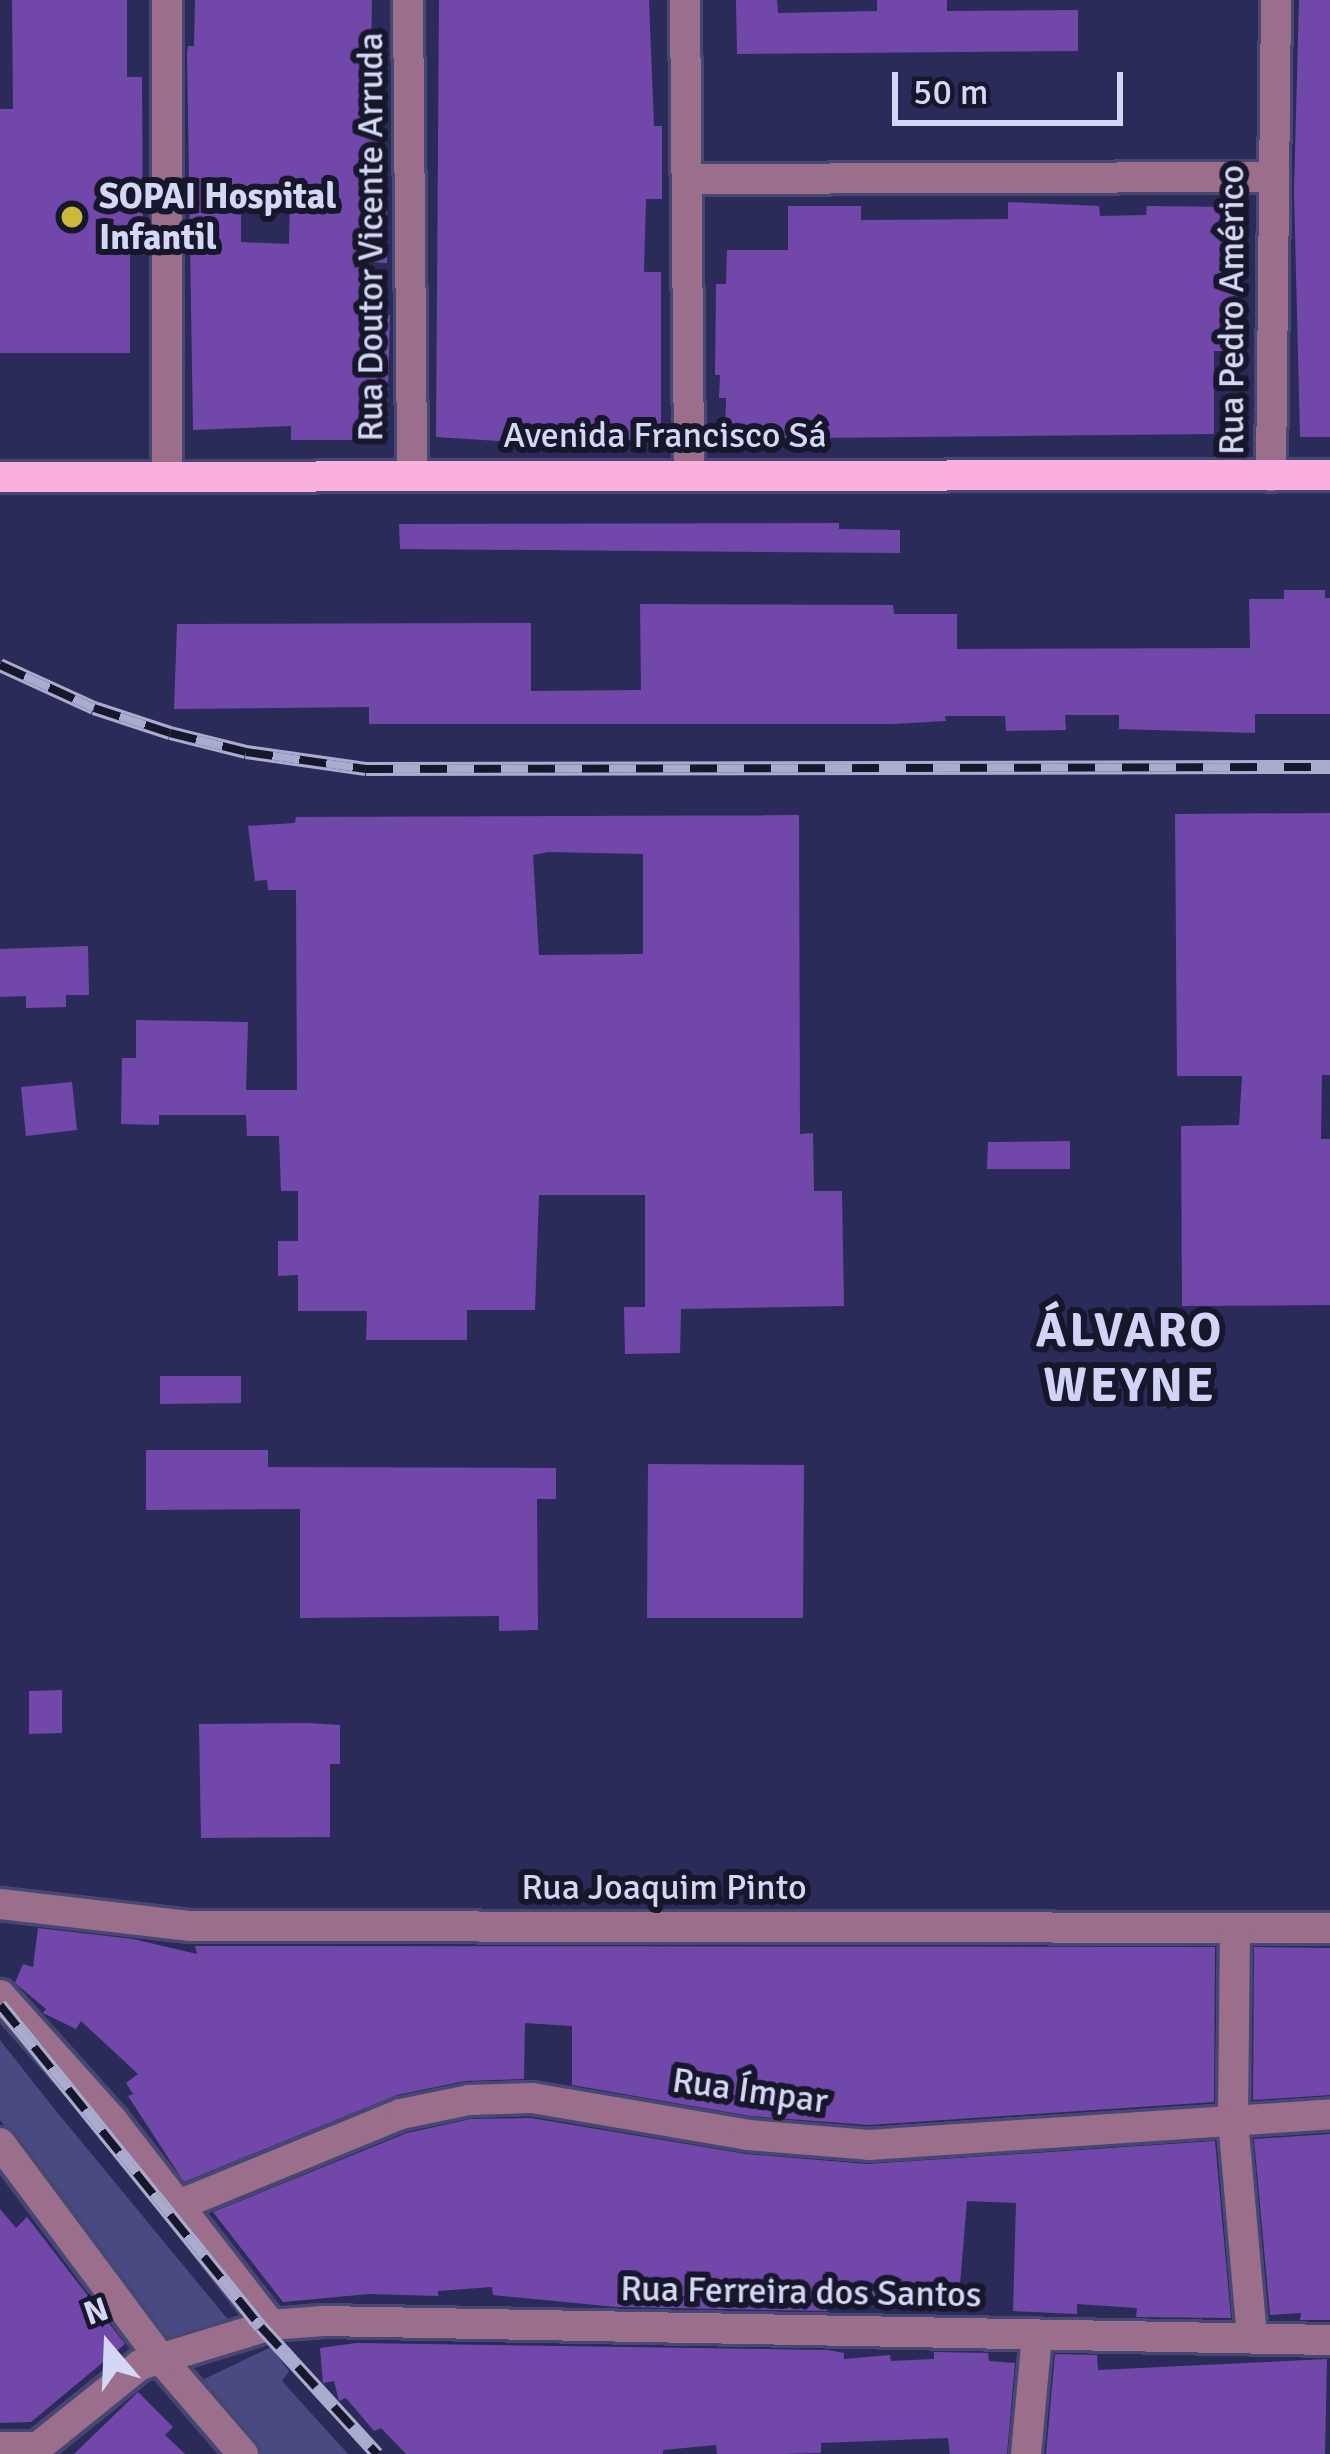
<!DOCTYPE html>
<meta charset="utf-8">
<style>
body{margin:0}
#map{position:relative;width:1330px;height:2454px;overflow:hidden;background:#2b2b59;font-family:Signika,sans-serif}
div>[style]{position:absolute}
.green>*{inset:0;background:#494a82}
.building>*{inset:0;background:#7148a9}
.roads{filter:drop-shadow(3px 0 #464772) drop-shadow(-3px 0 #464772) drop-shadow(0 3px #464772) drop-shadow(0 -3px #464772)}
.minor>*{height:30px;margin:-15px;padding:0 15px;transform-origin:15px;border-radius:15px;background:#9b6f8b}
.major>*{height:30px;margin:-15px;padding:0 15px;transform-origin:15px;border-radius:15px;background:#f9b0df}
.rail>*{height:14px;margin-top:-7px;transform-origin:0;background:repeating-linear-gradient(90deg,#17172c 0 27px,#a9acce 0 54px);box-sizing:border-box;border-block:3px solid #a9acce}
.dots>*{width:33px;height:33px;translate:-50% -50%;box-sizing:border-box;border:6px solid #17172c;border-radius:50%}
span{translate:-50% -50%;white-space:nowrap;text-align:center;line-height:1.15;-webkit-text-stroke:12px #17172c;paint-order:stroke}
.poi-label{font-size:36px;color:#d4d7f5;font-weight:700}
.left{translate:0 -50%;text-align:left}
.street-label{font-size:36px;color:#d4d7f5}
.district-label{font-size:48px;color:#d1d4f7;font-weight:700;letter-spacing:3px}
.north{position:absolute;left:48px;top:2286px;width:120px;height:120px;-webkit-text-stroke:9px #17172c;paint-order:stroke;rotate:341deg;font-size:33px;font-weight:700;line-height:48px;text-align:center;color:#d4d7f5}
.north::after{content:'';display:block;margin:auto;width:42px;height:54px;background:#d4d7f5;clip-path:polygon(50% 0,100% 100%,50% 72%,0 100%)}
.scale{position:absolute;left:892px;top:72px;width:231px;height:54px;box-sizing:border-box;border:6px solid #d4d7f5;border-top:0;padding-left:15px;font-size:36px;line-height:42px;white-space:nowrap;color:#d4d7f5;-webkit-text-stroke:9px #17172c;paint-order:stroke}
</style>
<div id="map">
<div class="green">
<i style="clip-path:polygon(0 2040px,52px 2106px,230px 2322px,173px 2345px,0 2120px)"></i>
<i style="clip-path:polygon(271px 2347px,289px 2371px,282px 2381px,348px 2454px,258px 2454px,202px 2380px)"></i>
</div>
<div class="building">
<i style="clip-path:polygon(12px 0,127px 0,127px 77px,142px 77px,143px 250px,130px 250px,130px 353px,0 353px,0 109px,13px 109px)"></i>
<i style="clip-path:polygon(evenodd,195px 0,372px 0,370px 95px,379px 95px,380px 145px,369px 145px,368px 195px,387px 194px,387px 263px,370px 262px,369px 315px,390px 315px,387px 429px,377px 440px,291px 440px,291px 426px,193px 430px,187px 53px,188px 46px,194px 46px,195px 0,241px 194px,290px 194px,289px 244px,241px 242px,241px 194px)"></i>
<i style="clip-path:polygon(439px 0,649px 0,654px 126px,662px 126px,662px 199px,646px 199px,644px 272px,661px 272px,661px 439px,516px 442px,436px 437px)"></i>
<i style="clip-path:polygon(736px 0,777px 0,778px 13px,877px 11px,877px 0,947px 0,947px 11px,1078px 10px,1078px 51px,737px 54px)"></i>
<i style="clip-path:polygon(1299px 0,1330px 0,1330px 437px,1300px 437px,1294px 191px)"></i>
<i style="clip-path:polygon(1008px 202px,1099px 206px,1100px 216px,1146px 215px,1147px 206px,1233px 207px,1236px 271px,1244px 271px,1244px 351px,1214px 351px,1214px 434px,725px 439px,726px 398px,719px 398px,720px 375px,715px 375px,716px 284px,726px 284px,727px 250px,788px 250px,788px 206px,861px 206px,861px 220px,1008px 219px)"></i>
<i style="clip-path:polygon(839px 523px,839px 529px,900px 530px,900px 553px,400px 549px,399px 524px)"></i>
<i style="clip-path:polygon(1284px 590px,1325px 590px,1325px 598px,1330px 598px,1330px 714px,1255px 714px,1255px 733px,1119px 729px,1119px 715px,1065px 715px,1066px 730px,1006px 731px,1005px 716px,945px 716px,946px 721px,893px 724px,369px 724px,369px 707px,174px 709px,177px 624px,531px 623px,531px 691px,641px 690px,640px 604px,893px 605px,894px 614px,957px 614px,957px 649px,1250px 648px,1249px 599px,1284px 599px)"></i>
<i style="clip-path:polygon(1330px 813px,1330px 1075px,1322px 1075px,1321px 1139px,1330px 1139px,1330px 1305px,1182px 1306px,1181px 1126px,1239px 1125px,1242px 1076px,1177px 1076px,1175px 814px)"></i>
<i style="clip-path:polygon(evenodd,799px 815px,800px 1134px,813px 1133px,814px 1191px,842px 1191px,844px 1306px,681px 1309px,680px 1353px,625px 1354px,624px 1307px,645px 1307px,645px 1195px,539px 1195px,535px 1310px,467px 1310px,467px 1340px,366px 1340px,367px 1311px,298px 1311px,298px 1275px,278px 1276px,278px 1241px,298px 1241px,298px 1191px,281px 1191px,279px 1136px,247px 1136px,246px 1115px,159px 1115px,159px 1125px,121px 1124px,122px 1058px,136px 1058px,136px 1020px,248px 1022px,246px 1090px,297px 1090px,296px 890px,268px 890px,267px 880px,255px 881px,248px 826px,295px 823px,296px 817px,799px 815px,548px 852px,643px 854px,643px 954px,539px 955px,533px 855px,548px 852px)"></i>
<i style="clip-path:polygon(88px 946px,89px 995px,66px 995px,66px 1007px,26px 1008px,26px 996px,0 997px,0 949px)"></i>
<i style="clip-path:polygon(72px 1082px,77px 1130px,26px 1136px,21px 1087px)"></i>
<i style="clip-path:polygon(1070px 1141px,1070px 1169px,987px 1169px,988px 1142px)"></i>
<i style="clip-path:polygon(160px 1376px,241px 1376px,241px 1403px,160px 1404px)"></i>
<i style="clip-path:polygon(146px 1450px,268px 1450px,268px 1467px,556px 1468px,556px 1499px,537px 1499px,538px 1630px,499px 1631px,499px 1616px,300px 1618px,300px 1509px,146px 1510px)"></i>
<i style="clip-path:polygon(648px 1464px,804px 1465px,803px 1618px,647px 1618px)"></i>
<i style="clip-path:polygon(62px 1690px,62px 1733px,29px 1734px,29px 1691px)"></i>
<i style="clip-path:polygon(307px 1723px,340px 1725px,340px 1764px,330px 1764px,330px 1837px,201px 1838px,199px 1724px)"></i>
<i style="clip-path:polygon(38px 1928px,133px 1939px,197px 1954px,195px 1946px,1215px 1947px,1214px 2102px,869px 2125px,750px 2116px,572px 2085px,572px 2026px,525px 2023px,524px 2079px,465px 2081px,397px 2095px,184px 2182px,128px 2096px,133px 2094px,126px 2083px,138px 2074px,81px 2021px,76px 2029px,43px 2013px,46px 2009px,15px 1983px,23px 1964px,33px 1967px)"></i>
<i style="clip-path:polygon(1254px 1947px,1330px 1948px,1330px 2095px,1253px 2100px)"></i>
<i style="clip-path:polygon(531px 2118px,746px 2154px,867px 2164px,1215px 2141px,1231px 2318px,1136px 2317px,1137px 2308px,1077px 2304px,1077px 2314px,1013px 2311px,1016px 2203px,967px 2201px,958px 2309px,827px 2305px,827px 2311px,616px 2307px,493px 2295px,492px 2287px,438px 2291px,438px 2296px,369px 2294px,283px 2302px,213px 2212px,407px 2133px,471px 2119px)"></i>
<i style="clip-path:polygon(1330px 2134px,1330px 2320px,1300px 2320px,1301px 2313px,1270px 2315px,1254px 2139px)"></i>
<i style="clip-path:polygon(0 2209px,16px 2228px,27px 2217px,125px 2344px,31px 2422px,0 2423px)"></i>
<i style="clip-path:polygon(356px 2343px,828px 2350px,844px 2353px,844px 2359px,890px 2355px,891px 2361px,934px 2359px,934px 2352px,988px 2353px,989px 2361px,1015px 2363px,1007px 2454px,950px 2454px,948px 2438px,821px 2443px,821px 2453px,780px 2454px,717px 2454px,716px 2445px,663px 2450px,663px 2454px,406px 2454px,381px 2428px,374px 2431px,346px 2398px,339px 2401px,334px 2381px,323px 2383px,320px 2348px)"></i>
<i style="clip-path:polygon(1055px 2354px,1097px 2355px,1098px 2370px,1327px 2359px,1325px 2454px,1046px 2454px)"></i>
<i style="clip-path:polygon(138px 2392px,173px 2427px,165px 2435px,185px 2454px,74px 2454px)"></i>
</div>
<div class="roads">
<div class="minor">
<i style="left:167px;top:0;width:477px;rotate:90deg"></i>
<i style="left:408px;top:0;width:474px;rotate:89.5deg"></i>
<i style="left:685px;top:0;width:476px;rotate:89.5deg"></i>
<i style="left:688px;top:179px;width:582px;rotate:-0.2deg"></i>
<i style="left:1271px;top:476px;width:476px;rotate:-89.4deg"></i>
<i style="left:0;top:1904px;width:190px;rotate:6.6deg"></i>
<i style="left:189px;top:1926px;width:1141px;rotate:0.1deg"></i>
<i style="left:1235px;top:1928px;width:192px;rotate:90.6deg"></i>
<i style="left:1233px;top:2120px;width:219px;rotate:85deg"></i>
<i style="left:0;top:1995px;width:168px;rotate:48.1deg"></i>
<i style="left:112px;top:2120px;width:259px;rotate:52.2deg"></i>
<i style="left:0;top:2143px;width:268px;rotate:53.3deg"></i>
<i style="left:160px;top:2358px;width:127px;rotate:49.2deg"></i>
<i style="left:179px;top:2205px;width:240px;rotate:-22.3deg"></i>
<i style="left:401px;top:2114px;width:69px;rotate:-11.6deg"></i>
<i style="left:469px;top:2100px;width:63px;rotate:-1.8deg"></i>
<i style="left:532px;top:2098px;width:219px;rotate:9.7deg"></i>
<i style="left:748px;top:2135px;width:121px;rotate:4.7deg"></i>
<i style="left:869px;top:2145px;width:462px;rotate:-3.8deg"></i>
<i style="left:0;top:2447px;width:38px"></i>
<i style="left:38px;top:2447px;width:131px;rotate:-38.8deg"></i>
<i style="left:140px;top:2365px;width:137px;rotate:-17deg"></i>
<i style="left:271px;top:2325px;width:52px;rotate:-4.4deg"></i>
<i style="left:323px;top:2321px;width:1007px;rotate:1.08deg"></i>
<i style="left:1026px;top:2454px;width:119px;rotate:-84.7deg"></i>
</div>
<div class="major">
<i style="left:0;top:477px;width:1330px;rotate:-0.09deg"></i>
</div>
</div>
<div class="rail">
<i style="left:0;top:665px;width:103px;rotate:24.6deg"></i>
<i style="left:94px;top:708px;width:80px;rotate:18.2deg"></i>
<i style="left:170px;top:733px;width:78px;rotate:14deg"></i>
<i style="left:246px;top:752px;width:121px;rotate:8.1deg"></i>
<i style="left:366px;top:769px;width:964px;rotate:-0.12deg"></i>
<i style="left:0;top:2005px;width:414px;rotate:51deg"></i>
<i style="left:261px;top:2327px;width:172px;rotate:47.6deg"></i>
</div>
<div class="dots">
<i style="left:72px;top:217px;background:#ccb939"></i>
</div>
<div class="poi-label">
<span class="left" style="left:99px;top:217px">SOPAI Hospital<br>Infantil</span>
</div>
<div class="street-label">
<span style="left:371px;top:237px;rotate:-90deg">Rua Doutor Vicente Arruda</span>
<span style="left:1232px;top:310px;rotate:-90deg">Rua Pedro Américo</span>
<span style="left:665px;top:436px">Avenida Francisco Sá</span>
<span style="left:664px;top:1888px">Rua Joaquim Pinto</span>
<span style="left:750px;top:2091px;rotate:8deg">Rua Ímpar</span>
<span style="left:801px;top:2292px;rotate:1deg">Rua Ferreira dos Santos</span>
</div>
<div class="district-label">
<span style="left:1130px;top:1358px">ÁLVARO<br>WEYNE</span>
</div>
<div class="north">N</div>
<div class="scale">50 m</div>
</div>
